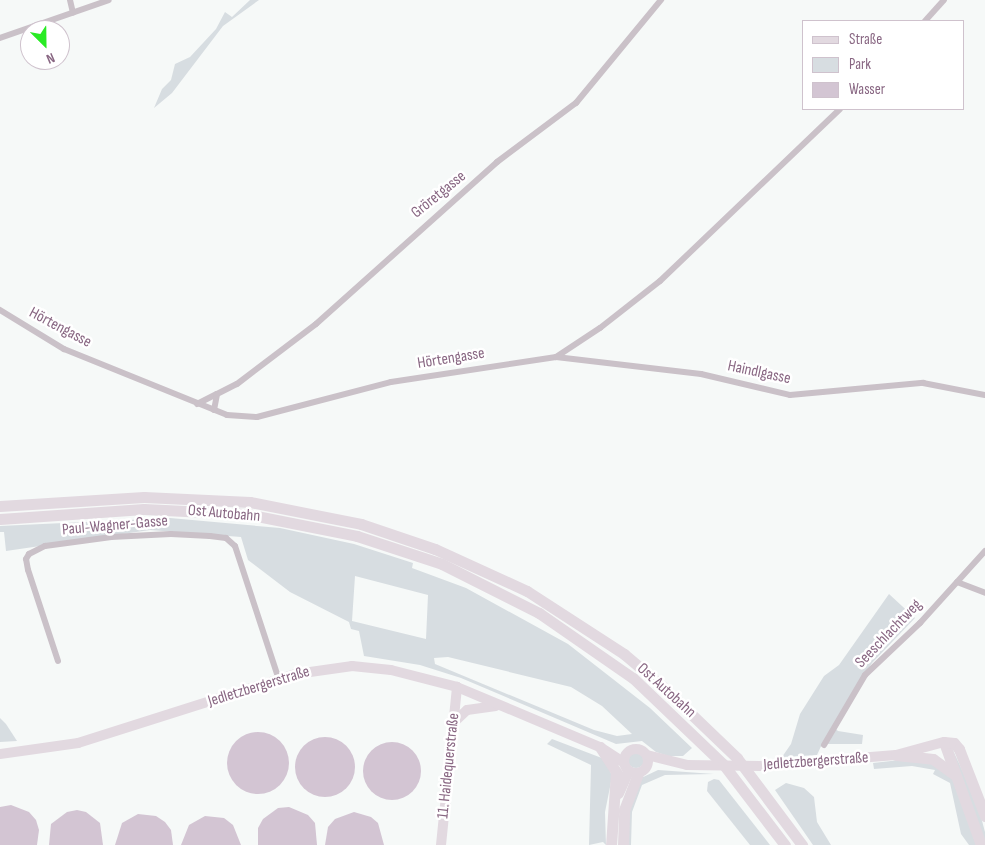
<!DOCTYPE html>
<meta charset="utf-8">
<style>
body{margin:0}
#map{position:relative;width:985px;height:845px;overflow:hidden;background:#f6f9f8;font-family:"Sofia Sans Condensed",sans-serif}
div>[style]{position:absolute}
.green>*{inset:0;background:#d7dde1}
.round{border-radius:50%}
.water>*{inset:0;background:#d3c5d3}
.minor>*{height:6px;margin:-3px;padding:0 3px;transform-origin:3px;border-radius:3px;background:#cac1c8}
.primary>*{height:10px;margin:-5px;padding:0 5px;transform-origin:5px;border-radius:5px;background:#e2d9e0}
.primary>.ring{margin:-5px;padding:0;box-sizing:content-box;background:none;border:10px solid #e2d9e0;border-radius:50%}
.motorway>*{height:11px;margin:-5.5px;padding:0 5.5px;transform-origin:5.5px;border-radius:5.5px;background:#e2d9e0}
span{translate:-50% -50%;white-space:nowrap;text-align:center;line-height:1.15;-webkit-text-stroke:5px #fff;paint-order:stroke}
.street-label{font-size:16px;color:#886682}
.legend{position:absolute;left:802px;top:20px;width:162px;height:90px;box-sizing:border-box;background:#fff;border:1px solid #cfc2cd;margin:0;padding:6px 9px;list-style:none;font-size:15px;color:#886682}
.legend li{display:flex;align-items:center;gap:10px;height:25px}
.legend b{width:25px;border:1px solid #cfc2cd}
.north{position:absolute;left:20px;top:20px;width:50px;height:50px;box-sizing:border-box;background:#fff;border:1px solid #cfc2cd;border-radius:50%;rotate:157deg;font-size:14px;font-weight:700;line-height:20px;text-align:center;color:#886682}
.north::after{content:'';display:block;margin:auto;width:18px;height:22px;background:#29eb24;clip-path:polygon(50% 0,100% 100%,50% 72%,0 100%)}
</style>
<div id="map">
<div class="green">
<i style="clip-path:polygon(250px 0,259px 0,223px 26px,172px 93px,154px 108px,162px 89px,171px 80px,175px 64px,190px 57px,216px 29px,225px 12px,232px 17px)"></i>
<i style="clip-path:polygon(evenodd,170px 518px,280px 528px,354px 544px,413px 563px,412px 568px,466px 588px,568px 644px,650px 708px,692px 748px,683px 756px,668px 756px,656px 752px,642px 741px,616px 744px,461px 678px,420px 665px,364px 656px,359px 631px,351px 629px,349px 622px,290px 592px,248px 560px,241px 537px,150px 530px,6px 551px,4px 532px,0 532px,0 526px,170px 518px,355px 576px,428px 595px,426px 639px,352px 621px,355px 576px,170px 518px,448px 657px,571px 687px,602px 706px,632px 734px,617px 736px,594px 730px,435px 664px,434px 658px,448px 657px)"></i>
<i style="clip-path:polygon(889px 594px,915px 618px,872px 663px,833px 726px,838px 731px,863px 735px,862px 744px,822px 744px,817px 755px,782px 757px,791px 744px,800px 714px,824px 676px,839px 665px)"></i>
<i style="clip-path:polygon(0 718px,6px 724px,17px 741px,0 742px)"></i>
<i style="clip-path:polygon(552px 739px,607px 760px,612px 777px,605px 812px,606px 845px,603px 842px,589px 845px,591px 765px,547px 744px)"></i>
<i style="clip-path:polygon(951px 746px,977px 802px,985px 832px,985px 845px)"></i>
<i class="round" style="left:628px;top:752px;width:16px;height:16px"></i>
<i style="clip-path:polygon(909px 759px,925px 760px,954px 778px,978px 845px,969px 845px,961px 834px,950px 783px,933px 774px,935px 770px,912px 766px,874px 769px,873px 763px)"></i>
<i style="clip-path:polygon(658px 770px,714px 774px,665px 775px,642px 785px,632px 812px,631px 845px,626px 845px,628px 803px,639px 779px)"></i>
<i style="clip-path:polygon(714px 779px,719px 780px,770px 845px,750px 845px,707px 791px,708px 782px)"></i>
<i style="clip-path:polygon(786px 783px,804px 788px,814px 797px,817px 822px,831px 845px,813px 845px,775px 790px)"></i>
</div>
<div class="water">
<i class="round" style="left:227px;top:732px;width:62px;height:62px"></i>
<i class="round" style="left:295px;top:737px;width:60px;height:60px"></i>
<i class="round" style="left:363px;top:742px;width:58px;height:58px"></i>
<i style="clip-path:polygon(11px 805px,29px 812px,36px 820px,39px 830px,37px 845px,0 845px,0 807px)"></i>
<i style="clip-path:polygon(289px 807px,308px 815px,315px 823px,317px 845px,258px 845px,258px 828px,263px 819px,278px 808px)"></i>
<i style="clip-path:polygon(77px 810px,86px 812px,100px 823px,103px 845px,49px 845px,51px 824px,67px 812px)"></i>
<i style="clip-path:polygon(354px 812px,371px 817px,378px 823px,384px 845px,325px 845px,328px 827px,335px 819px)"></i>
<i style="clip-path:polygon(138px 814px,156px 816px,165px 822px,171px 830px,173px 845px,115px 845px,122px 823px)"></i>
<i style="clip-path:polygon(205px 816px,224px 818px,233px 825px,241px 845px,181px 845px,189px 825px)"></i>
</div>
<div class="minor">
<i style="left:70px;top:0;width:13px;rotate:77deg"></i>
<i style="left:925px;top:21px;width:28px;rotate:-48deg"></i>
<i style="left:0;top:38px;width:115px;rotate:-19.2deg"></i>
<i style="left:0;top:310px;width:75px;rotate:31.4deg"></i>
<i style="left:64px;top:349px;width:176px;rotate:22deg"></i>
<i style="left:227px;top:415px;width:30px;rotate:4deg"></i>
<i style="left:257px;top:417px;width:138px;rotate:-14.6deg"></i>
<i style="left:391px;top:382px;width:167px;rotate:-8.6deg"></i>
<i style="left:556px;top:357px;width:53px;rotate:-33.4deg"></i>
<i style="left:600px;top:328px;width:76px;rotate:-38.1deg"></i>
<i style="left:660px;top:281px;width:249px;rotate:-43.7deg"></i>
<i style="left:556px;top:357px;width:146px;rotate:6.7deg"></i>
<i style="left:701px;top:374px;width:91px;rotate:13.3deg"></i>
<i style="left:790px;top:395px;width:134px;rotate:-5.2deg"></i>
<i style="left:923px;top:383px;width:63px;rotate:11deg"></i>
<i style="left:197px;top:404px;width:22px;rotate:-27deg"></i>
<i style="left:214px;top:410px;width:16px;rotate:-79deg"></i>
<i style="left:217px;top:394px;width:22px;rotate:-27deg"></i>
<i style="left:237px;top:384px;width:99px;rotate:-37.2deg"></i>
<i style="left:316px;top:324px;width:243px;rotate:-41.8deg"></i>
<i style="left:497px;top:162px;width:99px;rotate:-36.8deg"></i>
<i style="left:576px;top:103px;width:134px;rotate:-50.5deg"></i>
<i style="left:957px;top:582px;width:30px;rotate:21deg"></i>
<i style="left:58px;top:661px;width:96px;rotate:-108.2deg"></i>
<i style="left:28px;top:570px;width:11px;rotate:-100deg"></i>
<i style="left:26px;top:559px;width:6px;rotate:-59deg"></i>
<i style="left:29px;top:554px;width:18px;rotate:-27deg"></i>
<i style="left:45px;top:546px;width:67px;rotate:-7.8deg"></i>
<i style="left:111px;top:537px;width:60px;rotate:-2.9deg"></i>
<i style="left:171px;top:534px;width:39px;rotate:3deg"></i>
<i style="left:210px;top:536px;width:16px;rotate:7deg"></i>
<i style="left:226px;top:538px;width:12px;rotate:42deg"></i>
<i style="left:235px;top:546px;width:141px;rotate:71.8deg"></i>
<i style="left:824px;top:745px;width:81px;rotate:-59.6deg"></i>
<i style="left:865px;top:675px;width:76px;rotate:-43.4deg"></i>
<i style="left:920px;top:623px;width:97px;rotate:-47.9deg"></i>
</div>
<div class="primary">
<i style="left:453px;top:723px;width:19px;rotate:-43deg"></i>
<i style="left:467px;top:710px;width:29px;rotate:-8deg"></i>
<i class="ring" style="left:624px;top:749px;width:14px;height:14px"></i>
<i style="left:0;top:754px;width:79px;rotate:-8deg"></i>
<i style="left:78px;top:743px;width:229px;rotate:-17.6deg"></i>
<i style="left:296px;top:674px;width:57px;rotate:-8.1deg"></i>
<i style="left:352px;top:666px;width:39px;rotate:6deg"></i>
<i style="left:391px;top:670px;width:68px;rotate:14.4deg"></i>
<i style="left:457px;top:687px;width:155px;rotate:22.8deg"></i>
<i style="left:600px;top:747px;width:27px;rotate:33deg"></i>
<i style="left:647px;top:755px;width:41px;rotate:14deg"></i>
<i style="left:687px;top:765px;width:73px;rotate:0.8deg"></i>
<i style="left:760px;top:766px;width:136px;rotate:-4.6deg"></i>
<i style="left:896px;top:755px;width:50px;rotate:-15.2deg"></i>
<i style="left:441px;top:845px;width:159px;rotate:-84.2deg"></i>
</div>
<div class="motorway">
<i style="left:0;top:506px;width:144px;rotate:-3.6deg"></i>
<i style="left:144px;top:497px;width:106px;rotate:2.7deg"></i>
<i style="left:250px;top:502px;width:113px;rotate:11.2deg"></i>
<i style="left:361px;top:524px;width:78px;rotate:18.7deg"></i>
<i style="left:435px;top:549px;width:101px;rotate:24.5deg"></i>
<i style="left:527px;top:591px;width:116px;rotate:33deg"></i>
<i style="left:624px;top:654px;width:51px;rotate:40.2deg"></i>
<i style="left:663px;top:687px;width:103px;rotate:43.8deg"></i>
<i style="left:737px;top:758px;width:109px;rotate:53.2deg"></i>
<i style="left:0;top:519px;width:144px;rotate:-4deg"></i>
<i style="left:144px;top:509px;width:103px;rotate:2.8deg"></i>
<i style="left:247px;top:514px;width:112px;rotate:11.3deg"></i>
<i style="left:357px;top:536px;width:89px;rotate:18.2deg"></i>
<i style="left:442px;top:564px;width:109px;rotate:26.8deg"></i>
<i style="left:539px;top:613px;width:114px;rotate:34.7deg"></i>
<i style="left:633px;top:678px;width:124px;rotate:43.7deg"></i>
<i style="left:723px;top:764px;width:102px;rotate:52.6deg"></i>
<i style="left:600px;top:747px;width:30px;rotate:57deg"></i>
<i style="left:616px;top:772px;width:73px;rotate:93.9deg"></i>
<i style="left:896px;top:755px;width:37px;rotate:6deg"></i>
<i style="left:933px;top:759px;width:26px;rotate:36deg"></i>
<i style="left:618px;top:793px;width:24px;rotate:-66deg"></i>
<i style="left:623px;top:845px;width:35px;rotate:-88deg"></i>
<i style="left:624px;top:810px;width:40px;rotate:-69deg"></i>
<i style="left:981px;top:845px;width:109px;rotate:-109.8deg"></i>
<i style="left:944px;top:742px;width:10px;rotate:6deg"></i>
<i style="left:954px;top:743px;width:8px;rotate:50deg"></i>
<i style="left:959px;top:749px;width:72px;rotate:68.8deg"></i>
</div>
<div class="street-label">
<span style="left:439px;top:195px;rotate:-39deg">Gröretgasse</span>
<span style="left:60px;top:328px;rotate:28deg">Hörtengasse</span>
<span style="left:451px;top:359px;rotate:-9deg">Hörtengasse</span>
<span style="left:759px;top:373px;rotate:12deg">Haindlgasse</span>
<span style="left:224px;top:514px;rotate:5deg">Ost Autobahn</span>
<span style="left:115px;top:526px;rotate:-5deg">Paul-Wagner-Gasse</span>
<span style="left:889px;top:634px;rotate:-46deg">Seeschlachtweg</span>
<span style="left:259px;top:687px;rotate:-17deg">Jedletzbergerstraße</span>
<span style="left:666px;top:691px;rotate:42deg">Ost Autobahn</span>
<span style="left:816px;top:762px;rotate:-4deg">Jedletzbergerstraße</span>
<span style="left:449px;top:766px;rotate:-84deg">11. Haidequerstraße</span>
</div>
<ul class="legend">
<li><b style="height:6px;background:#e2d9e0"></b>Straße</li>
<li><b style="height:14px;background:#d7dde1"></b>Park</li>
<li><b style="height:14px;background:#d3c5d3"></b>Wasser</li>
</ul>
<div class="north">N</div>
</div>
